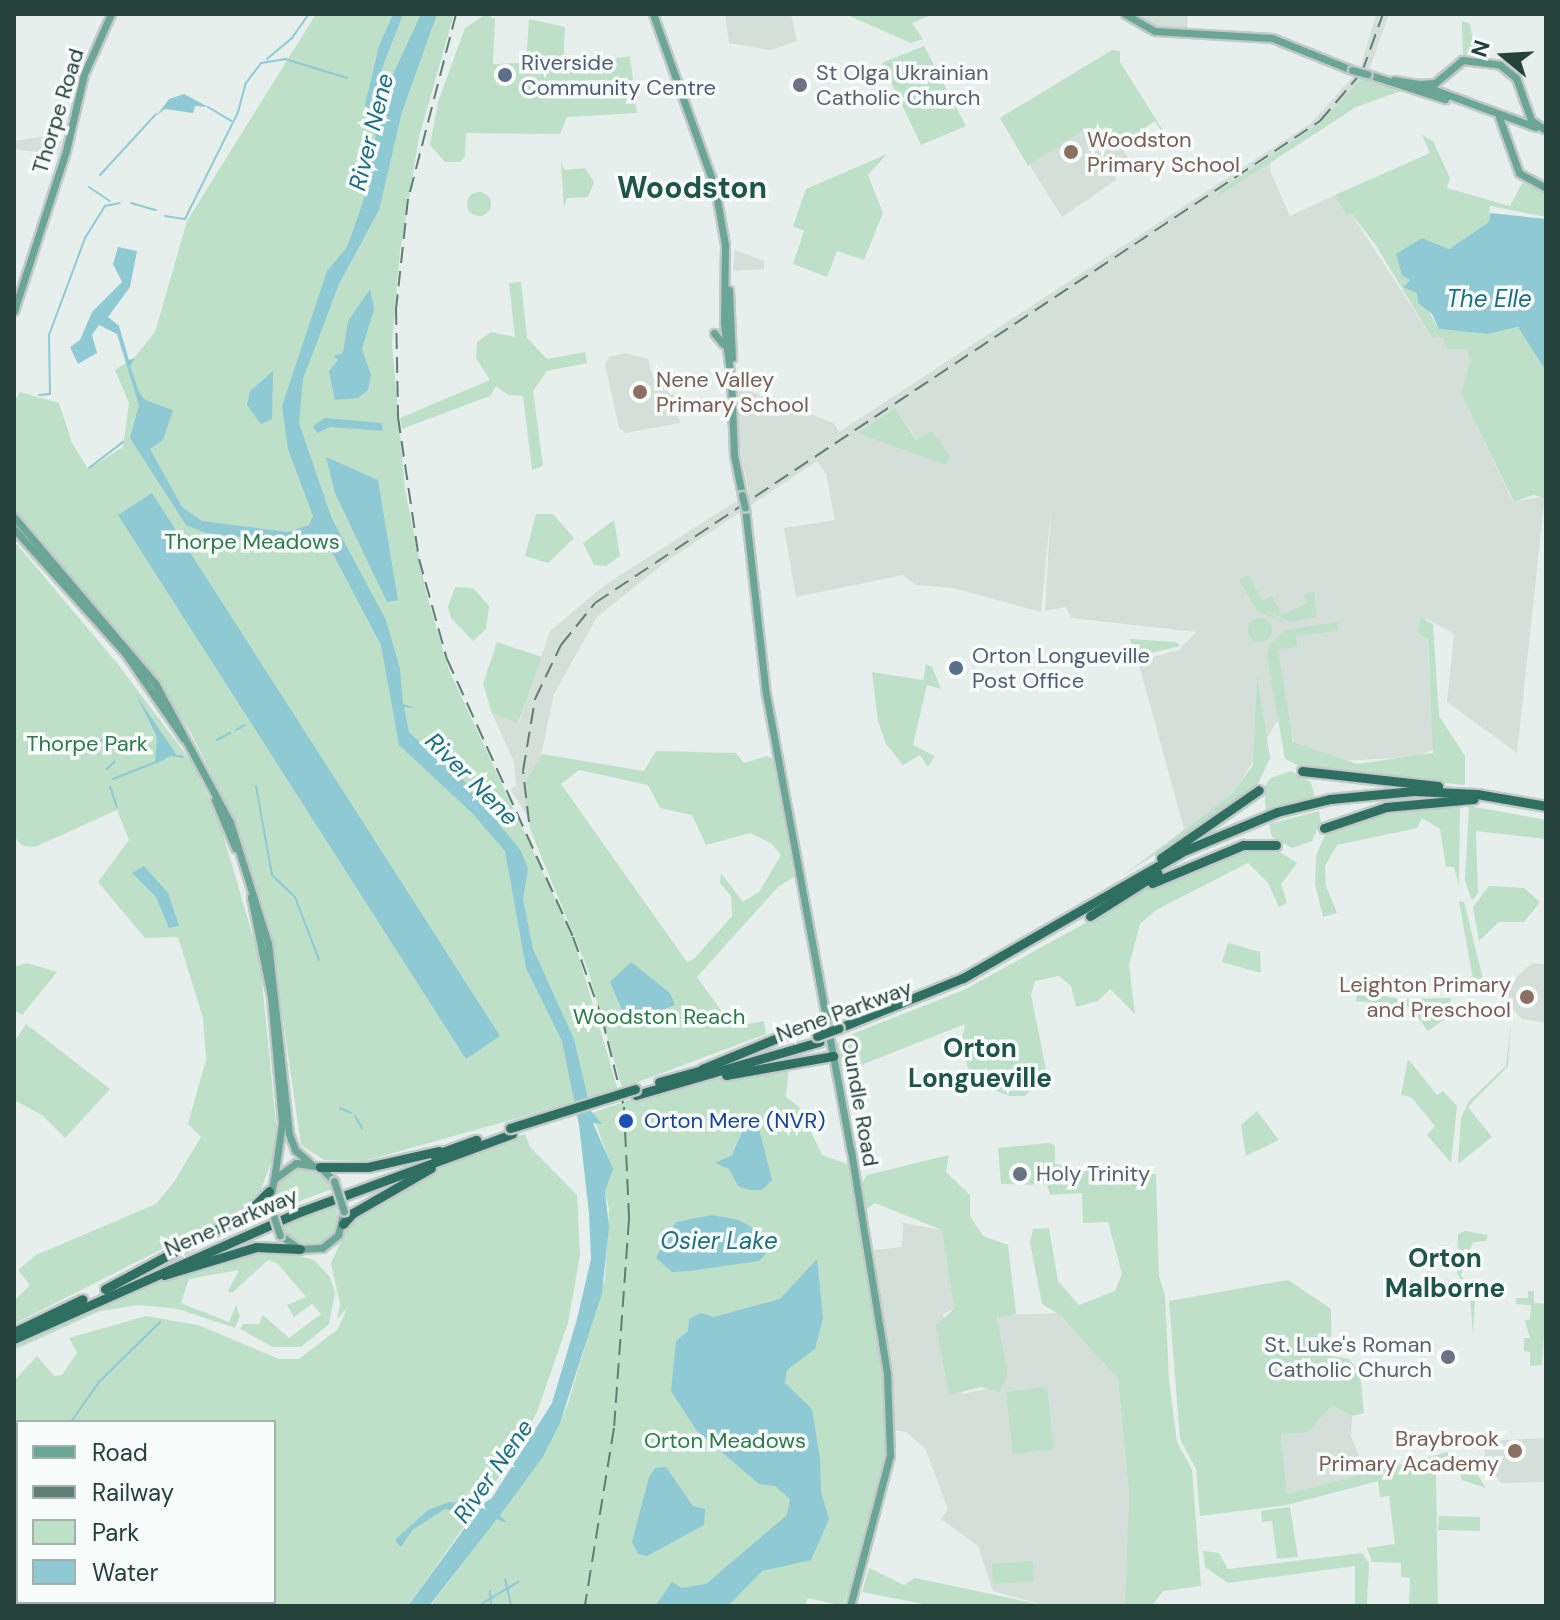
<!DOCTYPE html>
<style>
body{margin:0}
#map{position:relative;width:1560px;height:1620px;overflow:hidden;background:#e6efeb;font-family:"DM Sans",sans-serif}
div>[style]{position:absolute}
.built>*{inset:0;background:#d4dfda}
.green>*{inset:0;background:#bfe0c8}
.round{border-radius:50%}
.water>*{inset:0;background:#8ec9d4}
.stream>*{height:2px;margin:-1px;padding:0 1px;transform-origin:1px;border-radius:1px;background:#8ec9d4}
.roads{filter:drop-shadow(2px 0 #c2cac8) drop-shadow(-2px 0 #c2cac8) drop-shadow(0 2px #c2cac8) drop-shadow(0 -2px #c2cac8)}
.primary>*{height:7px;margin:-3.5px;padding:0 3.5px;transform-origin:3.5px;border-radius:3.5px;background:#6aa596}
.highway>*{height:9px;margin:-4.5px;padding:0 4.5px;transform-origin:4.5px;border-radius:4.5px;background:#2f6f62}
.rail>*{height:2px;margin-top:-1px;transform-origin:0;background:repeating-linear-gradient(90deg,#5f7d75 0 16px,transparent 0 24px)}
.bridges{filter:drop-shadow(2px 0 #c2cac8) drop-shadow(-2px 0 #c2cac8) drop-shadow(0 2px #c2cac8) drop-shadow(0 -2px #c2cac8)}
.primary-bridge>*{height:7px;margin:-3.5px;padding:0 3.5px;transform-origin:3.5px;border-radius:3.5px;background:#6aa596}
.highway-bridge>*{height:9px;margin:-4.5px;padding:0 4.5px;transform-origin:4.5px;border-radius:4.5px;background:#2f6f62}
.dots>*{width:22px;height:22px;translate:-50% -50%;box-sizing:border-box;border:4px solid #f7fbf9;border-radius:50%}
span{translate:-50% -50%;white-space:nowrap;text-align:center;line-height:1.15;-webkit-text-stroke:7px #f7fbf9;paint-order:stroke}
.service-label{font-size:22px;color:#4e5e75}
.left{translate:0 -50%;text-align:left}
.worship-label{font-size:22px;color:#5b616d}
.right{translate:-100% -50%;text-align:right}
.street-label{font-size:22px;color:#24423a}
.education-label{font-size:22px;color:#785e54}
.park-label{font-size:22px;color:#2d7a4b}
.transit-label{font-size:22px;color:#164399}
.water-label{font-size:24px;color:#1c6f80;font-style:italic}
.quarter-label{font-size:26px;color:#1f5548;font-weight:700}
.district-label{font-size:30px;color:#1f5548;font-weight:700}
.frame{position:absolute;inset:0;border:16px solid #24423a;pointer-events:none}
.legend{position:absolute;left:16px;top:1420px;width:260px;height:184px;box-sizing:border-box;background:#f7fbf9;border:2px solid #a3b1ad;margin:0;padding:10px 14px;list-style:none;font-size:24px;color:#24423a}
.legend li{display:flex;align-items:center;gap:16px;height:40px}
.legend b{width:40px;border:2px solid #a3b1ad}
.north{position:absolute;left:1464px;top:16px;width:80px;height:80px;-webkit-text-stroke:6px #f7fbf9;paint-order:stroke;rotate:288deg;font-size:22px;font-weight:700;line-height:32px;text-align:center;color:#24423a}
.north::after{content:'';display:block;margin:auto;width:28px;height:36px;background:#24423a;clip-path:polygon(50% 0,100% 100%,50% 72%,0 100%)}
</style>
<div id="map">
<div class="built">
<i style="clip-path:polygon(725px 14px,791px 14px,797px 41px,771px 50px,729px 43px)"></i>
<i style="clip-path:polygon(1140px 14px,1188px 14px,1187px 30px,1147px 24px)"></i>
<i style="clip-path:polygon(evenodd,1376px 14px,1389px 14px,1367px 76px,1406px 89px,1356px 107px,1309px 136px,1270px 163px,1271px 173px,1290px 216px,1335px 195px,1345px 215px,1351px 213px,1432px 338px,1443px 337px,1449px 349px,1466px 349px,1470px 361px,1461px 393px,1513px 502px,1545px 496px,1517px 753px,1447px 702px,1454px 634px,1426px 618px,1433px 734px,1443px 745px,1416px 757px,1340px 761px,1295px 745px,1284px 710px,1234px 793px,1184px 829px,1138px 661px,1179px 650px,1196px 632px,1071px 618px,1066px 607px,1045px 611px,1051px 509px,1041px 612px,953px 588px,916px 585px,903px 575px,796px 597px,784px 528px,835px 520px,826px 474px,817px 461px,667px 561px,597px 617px,554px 694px,541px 756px,528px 785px,533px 825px,510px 789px,516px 786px,514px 762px,492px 713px,519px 723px,550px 631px,605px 585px,749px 493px,735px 427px,734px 385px,834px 423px,839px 432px,1311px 123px,1360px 69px,1376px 14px,895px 408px,917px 440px,932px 431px,946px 465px,858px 432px,895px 408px)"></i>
<i style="clip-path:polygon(1055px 86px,1089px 135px,1106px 125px,1130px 160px,1114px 172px,1116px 180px,1062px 217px,1000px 118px)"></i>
<i style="clip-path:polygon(46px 136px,62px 139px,58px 155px,14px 149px,14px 141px)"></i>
<i style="clip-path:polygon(735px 250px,764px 261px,764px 269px,733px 271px)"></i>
<i style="clip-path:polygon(625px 353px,648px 359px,653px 377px,673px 394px,680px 423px,626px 433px,619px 428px,605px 364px,609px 357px)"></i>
<i style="clip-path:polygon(1532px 963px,1546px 964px,1546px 1023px,1522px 1019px,1508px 1004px,1509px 984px)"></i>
<i style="clip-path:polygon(903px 1223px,942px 1230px,954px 1309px,943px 1314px,962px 1394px,990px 1388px,1008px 1374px,997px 1337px,998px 1315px,1058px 1313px,1118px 1379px,1129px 1493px,1126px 1606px,1047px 1606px,993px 1591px,978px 1546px,941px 1519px,948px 1509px,925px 1448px,906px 1432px,893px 1430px,874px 1250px,902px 1247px)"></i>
<i style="clip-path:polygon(1332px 1404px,1352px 1416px,1351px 1437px,1367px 1474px,1287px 1494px,1281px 1434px,1317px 1424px)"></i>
<i style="clip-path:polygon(1546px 1438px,1546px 1482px,1501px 1483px,1485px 1460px,1485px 1441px)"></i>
</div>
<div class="green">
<i style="clip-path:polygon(316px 14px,454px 14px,419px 137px,400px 252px,392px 343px,405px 490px,426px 592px,449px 670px,573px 937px,618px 1090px,365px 1161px,324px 1160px,301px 1145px,272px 944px,234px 819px,191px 733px,142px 660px,14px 510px,14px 402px,20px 392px,59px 403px,72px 443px,88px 469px,123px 447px,129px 403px,115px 370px,135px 357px,155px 332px,187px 221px)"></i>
<i style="clip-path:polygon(486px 14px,495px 19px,493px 64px,526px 63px,529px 19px,565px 27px,563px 67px,630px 56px,637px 113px,567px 117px,560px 134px,466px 133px,465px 157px,460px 162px,445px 162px,430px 145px,438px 102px,465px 28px)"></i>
<i style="clip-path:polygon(845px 14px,934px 14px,912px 23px,923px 39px,911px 43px)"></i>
<i style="clip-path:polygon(1462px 21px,1470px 23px,1475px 57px,1463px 58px)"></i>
<i style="clip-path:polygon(924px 46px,966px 126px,921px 145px,882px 63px)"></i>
<i style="clip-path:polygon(1112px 50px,1120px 51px,1120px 62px,1167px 137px,1161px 144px,1156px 144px,1165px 137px,1155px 121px,1146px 127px,1140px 147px,1130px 134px,1117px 142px,1106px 126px,1090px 136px,1085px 129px,1028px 166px,1000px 118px)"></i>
<i style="clip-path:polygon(1362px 77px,1406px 89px,1356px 107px,1217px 197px,1219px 191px,1323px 121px)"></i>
<i style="clip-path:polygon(1422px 135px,1433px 141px,1450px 178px,1447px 188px,1510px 206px,1522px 183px,1546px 193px,1546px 217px,1490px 206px,1489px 222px,1449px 249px,1422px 238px,1400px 252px,1410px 280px,1404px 286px,1418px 293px,1439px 329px,1488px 334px,1518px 327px,1535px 347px,1546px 371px,1546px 498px,1533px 495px,1514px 502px,1461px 393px,1470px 361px,1466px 349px,1448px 349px,1443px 337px,1432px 338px,1375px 244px,1351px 213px,1346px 216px,1335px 195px,1430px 153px)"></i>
<i style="clip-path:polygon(887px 154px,868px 175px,883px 213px,864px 260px,837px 251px,827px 277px,793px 264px,804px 231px,793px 226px,806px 189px)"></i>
<i style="clip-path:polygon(561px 162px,565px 170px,585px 168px,594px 182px,588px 197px,567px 198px,564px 209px)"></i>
<i class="round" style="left:467px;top:192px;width:24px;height:24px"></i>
<i style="clip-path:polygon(521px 282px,527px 338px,547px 359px,585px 352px,587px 363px,547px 371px,533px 391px,543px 466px,532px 470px,523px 396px,508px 395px,496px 386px,490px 396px,402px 429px,400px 418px,490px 380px,476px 358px,477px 342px,491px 332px,515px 337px,509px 283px)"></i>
<i style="clip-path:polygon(895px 408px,916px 440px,932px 431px,950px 456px,946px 465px,857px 433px)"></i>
<i style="clip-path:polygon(536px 514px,553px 514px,574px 538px,548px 563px,525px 556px)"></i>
<i style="clip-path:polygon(614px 520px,620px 556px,606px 566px,594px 565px,583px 543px)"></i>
<i style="clip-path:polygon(14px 541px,117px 663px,193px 764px,217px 814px,260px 961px,278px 1143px,257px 1201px,14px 1324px,14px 1301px,30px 1285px,18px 1270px,36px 1255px,156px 1204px,174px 1182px,201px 1137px,188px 1124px,206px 1060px,203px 1018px,178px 937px,145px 938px,98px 882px,129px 840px,117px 810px,35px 847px,23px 846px,14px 837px)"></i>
<i style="clip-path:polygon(1249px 575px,1262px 601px,1272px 596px,1282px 615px,1307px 603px,1304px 595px,1314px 591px,1317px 617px,1290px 622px,1263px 609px,1288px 624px,1257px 611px,1239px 580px)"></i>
<i style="clip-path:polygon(455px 587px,473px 588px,489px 606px,486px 629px,473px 641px,451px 618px,448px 607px)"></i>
<i style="clip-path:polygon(1421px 618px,1433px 624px,1439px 716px,1465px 756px,1465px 785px,1304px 768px,1285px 759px,1267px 656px,1270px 645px,1284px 630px,1337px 622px,1339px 631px,1296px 636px,1297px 647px,1278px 649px,1293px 742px,1357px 764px,1433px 753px,1428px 639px,1418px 633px)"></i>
<i class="round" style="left:1248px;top:618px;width:24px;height:24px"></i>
<i style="clip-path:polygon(1130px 639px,1176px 642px,1180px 646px,1143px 655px,1133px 652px)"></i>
<i style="clip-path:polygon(497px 642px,542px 657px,518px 723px,492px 713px,483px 684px)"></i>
<i style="clip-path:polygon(926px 664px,932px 667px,941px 689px,927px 685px,913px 745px,935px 756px,928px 767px,920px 755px,903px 765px,886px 744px,878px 721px,872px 672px,923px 680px)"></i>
<i style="clip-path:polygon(1257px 675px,1270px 758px,1256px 788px,1121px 877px,1233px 793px,1253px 765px)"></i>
<i style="clip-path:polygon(evenodd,656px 751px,736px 753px,744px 763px,767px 756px,773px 759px,794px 877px,778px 887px,697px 977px,733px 1027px,764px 1021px,766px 1034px,622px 1088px,588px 970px,530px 829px,524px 785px,542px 754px,644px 771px,656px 751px,579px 770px,648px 785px,660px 808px,692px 815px,706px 845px,750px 833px,771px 843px,781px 855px,759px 892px,743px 902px,721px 873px,720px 883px,731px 896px,732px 916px,694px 959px,687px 962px,561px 784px,579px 770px)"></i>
<i style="clip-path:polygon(1291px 771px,1311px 782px,1315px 798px,1266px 811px,1264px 787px,1271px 778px)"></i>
<i style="clip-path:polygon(1412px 806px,1460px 806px,1459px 887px,1454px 867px,1446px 867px,1440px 829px,1422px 818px,1417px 828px,1337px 845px,1325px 866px,1326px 886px,1337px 913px,1323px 917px,1315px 884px,1316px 856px,1328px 827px)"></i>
<i style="clip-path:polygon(1469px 806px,1546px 820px,1546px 839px,1476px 831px,1478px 893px,1472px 901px,1465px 880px)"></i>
<i style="clip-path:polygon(1319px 811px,1321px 822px,1312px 841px,1292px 848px,1272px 837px,1269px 824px)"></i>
<i style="clip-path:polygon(1275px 849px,1297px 863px,1281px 884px,1287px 903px,1279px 907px,1268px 883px,1248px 863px,1156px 910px,1140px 924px,1129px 965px,1135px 1014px,1110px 989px,1098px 1001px,1076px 1007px,1071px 986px,1059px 976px,1035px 981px,1031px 995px,1047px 1074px,1025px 1096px,1009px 1096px,972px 1081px,961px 1044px,965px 1024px,841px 1073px,836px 1045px,847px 1036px,964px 990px,1167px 878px,1247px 850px)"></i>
<i style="clip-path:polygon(1489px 886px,1524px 888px,1540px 902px,1524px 922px,1499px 922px,1479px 941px,1473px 907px)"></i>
<i style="clip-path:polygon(1459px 901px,1464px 902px,1485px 987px,1476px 996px)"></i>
<i style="clip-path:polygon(1228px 943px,1260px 952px,1261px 973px,1222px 962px)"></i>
<i style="clip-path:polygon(27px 963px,57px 972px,22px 1015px,14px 1010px,14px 967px)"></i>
<i style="clip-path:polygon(1357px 991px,1401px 999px,1451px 998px,1450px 1015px,1428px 1031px,1410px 1007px,1356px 1001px)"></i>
<i style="clip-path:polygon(1511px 1022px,1508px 1066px,1468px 1107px,1492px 1137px,1458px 1164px,1461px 1118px,1469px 1101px,1506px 1066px)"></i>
<i style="clip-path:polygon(26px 1024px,110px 1089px,65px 1138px,42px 1115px,14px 1100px,14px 1042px)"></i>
<i style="clip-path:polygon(1408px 1059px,1437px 1095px,1443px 1091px,1457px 1106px,1451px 1163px,1427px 1135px,1435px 1126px,1411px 1097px,1401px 1095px)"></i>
<i style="clip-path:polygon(789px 1065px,786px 1097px,799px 1107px,822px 1155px,850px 1165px,883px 1377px,886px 1452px,872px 1531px,843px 1606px,808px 1598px,805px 1606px,430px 1606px,543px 1457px,568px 1404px,605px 1279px,609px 1209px,605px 1192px,613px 1168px,604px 1188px,606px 1152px,592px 1113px,651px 1092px)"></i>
<i style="clip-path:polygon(1257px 1111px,1279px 1140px,1246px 1156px,1241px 1125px)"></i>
<i style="clip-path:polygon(evenodd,525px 1134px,530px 1147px,577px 1195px,580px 1255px,568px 1323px,537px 1412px,513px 1457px,408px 1606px,14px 1606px,14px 1381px,37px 1356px,54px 1376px,62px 1375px,77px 1353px,69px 1338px,146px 1316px,198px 1325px,279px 1359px,299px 1359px,338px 1329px,347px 1308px,337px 1320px,340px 1304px,331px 1263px,354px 1214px,455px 1158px,525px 1134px,18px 1422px,274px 1422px,274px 1602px,18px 1602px,18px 1422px)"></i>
<i style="clip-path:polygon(1050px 1143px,1055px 1146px,1055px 1164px,1116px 1177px,1156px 1174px,1159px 1276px,1165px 1295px,1169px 1380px,1177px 1442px,1192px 1470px,1201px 1586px,1163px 1591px,1152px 1606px,1125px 1606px,1129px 1494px,1118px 1379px,1060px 1315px,1042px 1304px,1030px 1243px,1033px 1229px,1049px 1228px,1058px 1281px,1079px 1305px,1115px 1291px,1122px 1274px,1108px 1222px,1083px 1223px,1082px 1193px,1050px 1195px,1047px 1185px,1001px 1184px,998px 1148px)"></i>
<i style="clip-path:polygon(949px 1155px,946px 1172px,970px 1195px,970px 1216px,983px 1236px,1008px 1245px,1016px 1314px,997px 1318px,1008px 1374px,999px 1392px,981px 1387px,949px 1395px,936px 1325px,954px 1309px,942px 1230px,875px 1203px,864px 1211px,861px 1185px,867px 1175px)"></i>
<i style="clip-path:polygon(297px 1164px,317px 1168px,332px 1189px,276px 1210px,276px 1183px)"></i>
<i style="clip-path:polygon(336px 1200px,338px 1225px,324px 1244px,300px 1246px,285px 1236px,282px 1222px)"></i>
<i style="clip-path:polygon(1465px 1231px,1488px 1235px,1486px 1241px,1473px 1242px,1461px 1275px,1475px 1299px,1473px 1336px,1470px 1296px,1457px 1273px,1458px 1234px)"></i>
<i style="clip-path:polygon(279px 1250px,314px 1260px,330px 1277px,335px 1293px,329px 1324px,301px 1347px,273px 1347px,240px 1329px,243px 1324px,259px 1324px,263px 1315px,289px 1338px,321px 1314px,312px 1304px,294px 1317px,287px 1305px,306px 1297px,277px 1263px,268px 1260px,232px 1293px,228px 1291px,239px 1270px,189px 1279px,181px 1303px,229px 1322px,236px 1305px,240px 1316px,235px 1328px,178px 1309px,140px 1305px,100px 1311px,14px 1350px,14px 1343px,113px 1298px,252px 1251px)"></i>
<i style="clip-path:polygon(1288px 1280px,1331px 1309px,1332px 1356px,1349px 1359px,1360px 1373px,1364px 1413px,1352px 1416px,1332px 1405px,1309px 1432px,1281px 1434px,1287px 1494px,1448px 1452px,1456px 1470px,1436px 1473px,1438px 1606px,1409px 1606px,1410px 1578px,1401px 1577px,1401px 1563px,1372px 1562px,1367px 1548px,1395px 1544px,1389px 1496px,1380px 1497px,1378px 1481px,1287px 1505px,1200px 1516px,1196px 1469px,1180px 1439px,1169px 1301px)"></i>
<i style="clip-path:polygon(1528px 1291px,1534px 1291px,1534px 1303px,1546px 1304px,1542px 1365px,1530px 1366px,1530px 1352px,1524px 1351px,1524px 1338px,1530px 1338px,1525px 1320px,1530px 1320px,1531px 1305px,1516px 1304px,1516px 1298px,1528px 1298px)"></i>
<i style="clip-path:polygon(1047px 1387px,1054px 1449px,1013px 1454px,1006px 1392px)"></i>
<i style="clip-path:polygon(1470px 1460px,1473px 1468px,1486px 1488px,1462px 1480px,1457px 1463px)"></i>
<i style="clip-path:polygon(1290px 1507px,1298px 1557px,1277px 1559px,1272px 1521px,1262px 1522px,1261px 1511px)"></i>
<i style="clip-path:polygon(1439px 1516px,1480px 1517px,1480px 1531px,1438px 1530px)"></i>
<i style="clip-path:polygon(1203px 1551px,1219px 1553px,1228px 1569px,1362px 1553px,1369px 1563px,1367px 1605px,1355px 1606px,1355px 1566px,1228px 1583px,1205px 1567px)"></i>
<i style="clip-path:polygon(1033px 1561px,1034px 1581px,993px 1584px,992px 1564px)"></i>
<i style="clip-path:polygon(869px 1568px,904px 1585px,915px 1578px,1047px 1606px,933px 1606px,862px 1592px)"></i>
</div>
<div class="water">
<i style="clip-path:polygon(393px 14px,403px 14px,378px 79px,374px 101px,379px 104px,421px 14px,437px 14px,402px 112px,379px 210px,339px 284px,303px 379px,299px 423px,332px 519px,386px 620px,400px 669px,403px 704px,416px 708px,404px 707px,409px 732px,454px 774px,454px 769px,521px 851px,528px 869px,523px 899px,533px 949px,574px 1039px,591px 1111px,602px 1124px,593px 1123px,613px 1169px,605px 1192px,609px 1227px,602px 1293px,560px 1423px,543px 1457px,500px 1515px,507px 1523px,497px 1519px,429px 1606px,408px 1606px,475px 1514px,445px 1509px,412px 1530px,401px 1547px,395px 1540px,428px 1510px,450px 1502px,481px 1505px,492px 1498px,552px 1403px,577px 1319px,591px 1259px,589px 1213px,579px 1125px,562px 1041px,526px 968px,505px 851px,472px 813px,399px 745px,381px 645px,325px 539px,317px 534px,294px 544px,206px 533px,186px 525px,130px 438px,139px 405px,117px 334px,99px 325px,92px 335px,97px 353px,78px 364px,70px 347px,80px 340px,92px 312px,122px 282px,113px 264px,118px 247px,137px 251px,130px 287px,108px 317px,119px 326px,129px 360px,135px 358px,130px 366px,139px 392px,145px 400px,173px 410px,163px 440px,150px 449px,182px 507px,202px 521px,288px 532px,309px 525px,313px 516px,288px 449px,282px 406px,327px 271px,347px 247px,368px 188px,377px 126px,364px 109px,379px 46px)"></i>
<i style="clip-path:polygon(184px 94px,208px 107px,195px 106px,193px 113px,165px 109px,157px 115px,169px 99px)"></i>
<i style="clip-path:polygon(1490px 213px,1546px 219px,1546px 371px,1518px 327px,1488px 334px,1439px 329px,1432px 314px,1418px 303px,1417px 293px,1403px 287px,1410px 280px,1402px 275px,1396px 254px,1422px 238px,1449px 249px,1489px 222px)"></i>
<i style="clip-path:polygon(370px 289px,374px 309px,362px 349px,371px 375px,368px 390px,358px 398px,335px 400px,329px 371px,338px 360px,334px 356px,343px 353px,348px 321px)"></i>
<i style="clip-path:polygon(273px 371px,272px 419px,261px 424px,247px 405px,250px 391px)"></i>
<i style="clip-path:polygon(325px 418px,382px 423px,383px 431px,330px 427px,317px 433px,313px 426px)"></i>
<i style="clip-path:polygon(326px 457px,378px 480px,398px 600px,387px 602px,335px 493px)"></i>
<i style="clip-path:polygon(152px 493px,500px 1036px,466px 1059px,118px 515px)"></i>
<i style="clip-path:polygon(136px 695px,176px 754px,155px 762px,157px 737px)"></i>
<i style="clip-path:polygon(144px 866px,168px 893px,179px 926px,169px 928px,156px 897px,132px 873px)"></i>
<i style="clip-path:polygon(631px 962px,670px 993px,675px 1005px,628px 1024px,610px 982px)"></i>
<i style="clip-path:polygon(759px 1129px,772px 1180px,762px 1190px,750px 1190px,738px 1186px,729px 1169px,715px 1163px,732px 1155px,743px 1130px)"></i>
<i style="clip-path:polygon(712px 1215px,739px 1220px,772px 1239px,768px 1251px,759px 1261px,689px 1271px,672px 1272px,656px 1258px,676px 1222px)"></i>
<i style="clip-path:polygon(817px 1259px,823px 1318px,815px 1349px,787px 1370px,785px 1383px,812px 1409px,820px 1459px,821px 1492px,829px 1519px,811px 1560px,762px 1571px,728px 1606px,655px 1606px,672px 1582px,682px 1588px,706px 1584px,787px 1515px,790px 1499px,775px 1486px,759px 1484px,697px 1431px,671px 1391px,676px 1341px,688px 1331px,689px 1319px,701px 1313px,714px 1317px,780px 1299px)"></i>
<i style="clip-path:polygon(666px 1467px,693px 1506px,705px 1509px,704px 1525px,647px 1556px,638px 1554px,632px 1542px,649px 1477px,655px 1468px)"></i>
</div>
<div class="stream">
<i style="left:267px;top:59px;width:33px;rotate:-40deg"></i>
<i style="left:292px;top:38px;width:29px;rotate:-55deg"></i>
<i style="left:208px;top:107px;width:27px;rotate:31deg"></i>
<i style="left:100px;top:175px;width:83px;rotate:-47.4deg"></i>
<i style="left:89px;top:187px;width:25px;rotate:34deg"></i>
<i style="left:131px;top:203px;width:26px;rotate:16deg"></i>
<i style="left:165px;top:216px;width:20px;rotate:9deg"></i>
<i style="left:185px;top:219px;width:119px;rotate:-63.6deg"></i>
<i style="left:238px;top:112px;width:30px;rotate:-75deg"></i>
<i style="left:246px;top:83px;width:25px;rotate:-53deg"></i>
<i style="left:261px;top:63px;width:24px;rotate:-9deg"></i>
<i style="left:285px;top:59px;width:65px;rotate:17deg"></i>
<i style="left:39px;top:395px;width:11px;rotate:-5deg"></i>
<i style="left:50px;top:394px;width:59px;rotate:-91deg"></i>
<i style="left:49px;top:335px;width:103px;rotate:-69.6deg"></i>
<i style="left:85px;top:238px;width:38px;rotate:-58deg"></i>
<i style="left:105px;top:206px;width:15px;rotate:-11deg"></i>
<i style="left:89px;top:468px;width:43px;rotate:-37.4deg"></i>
<i style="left:236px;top:730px;width:10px;rotate:-29deg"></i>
<i style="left:217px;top:740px;width:15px;rotate:-28deg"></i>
<i style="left:98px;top:741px;width:14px;rotate:-4deg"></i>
<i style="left:173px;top:755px;width:10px;rotate:11deg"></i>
<i style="left:107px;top:769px;width:11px;rotate:-45deg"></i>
<i style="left:113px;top:779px;width:55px;rotate:-21.4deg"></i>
<i style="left:110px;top:786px;width:22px;rotate:72deg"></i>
<i style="left:256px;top:786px;width:90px;rotate:79.8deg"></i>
<i style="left:272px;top:875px;width:32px;rotate:44deg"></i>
<i style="left:295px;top:897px;width:67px;rotate:69.1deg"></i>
<i style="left:340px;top:1108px;width:12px;rotate:24deg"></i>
<i style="left:355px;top:1116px;width:14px;rotate:60deg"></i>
<i style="left:71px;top:1422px;width:49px;rotate:-55deg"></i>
<i style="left:99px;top:1382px;width:86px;rotate:-44.5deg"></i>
<i style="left:14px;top:1489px;width:6px;rotate:-51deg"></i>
<i style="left:505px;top:1579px;width:28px;rotate:77deg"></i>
<i style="left:490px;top:1591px;width:15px;rotate:86deg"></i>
<i style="left:478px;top:1606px;width:47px;rotate:-31deg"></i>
<i style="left:520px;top:1606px;width:3px;rotate:-18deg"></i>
</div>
<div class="roads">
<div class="primary">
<i style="left:653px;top:14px;width:185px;rotate:70.4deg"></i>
<i style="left:715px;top:188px;width:58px;rotate:80deg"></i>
<i style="left:725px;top:245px;width:79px;rotate:90.7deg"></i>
<i style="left:724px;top:324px;width:57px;rotate:83deg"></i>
<i style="left:1125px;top:14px;width:34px;rotate:30deg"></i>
<i style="left:1155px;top:31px;width:117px;rotate:3.4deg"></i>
<i style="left:1272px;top:38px;width:86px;rotate:21.8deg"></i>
<i style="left:1367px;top:74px;width:82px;rotate:17.8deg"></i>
<i style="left:1394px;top:80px;width:25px;rotate:9deg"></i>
<i style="left:1419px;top:84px;width:124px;rotate:20.3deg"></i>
<i style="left:1419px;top:84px;width:16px;rotate:-4deg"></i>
<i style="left:1435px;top:83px;width:35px;rotate:-40deg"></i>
<i style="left:1462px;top:60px;width:38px;rotate:7deg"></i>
<i style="left:1500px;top:65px;width:21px;rotate:39deg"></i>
<i style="left:1516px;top:78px;width:45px;rotate:70.3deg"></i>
<i style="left:1531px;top:120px;width:16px;rotate:35deg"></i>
<i style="left:1499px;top:117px;width:59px;rotate:70.3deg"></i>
<i style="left:1519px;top:173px;width:31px;rotate:29deg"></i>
<i style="left:729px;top:290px;width:68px;rotate:87.5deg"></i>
<i style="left:14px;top:311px;width:168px;rotate:-72deg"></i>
<i style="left:66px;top:151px;width:79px;rotate:-76.8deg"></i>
<i style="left:84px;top:74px;width:66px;rotate:-65.8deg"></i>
<i style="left:714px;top:333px;width:14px;rotate:51deg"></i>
<i style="left:731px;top:378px;width:77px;rotate:87.8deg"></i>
<i style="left:734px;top:455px;width:41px;rotate:78.7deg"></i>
<i style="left:745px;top:508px;width:187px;rotate:83.6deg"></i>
<i style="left:766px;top:694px;width:465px;rotate:79.5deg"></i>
<i style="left:851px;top:1151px;width:226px;rotate:80.8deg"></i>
<i style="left:887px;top:1374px;width:81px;rotate:87.9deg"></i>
<i style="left:890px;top:1455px;width:156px;rotate:104.8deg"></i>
<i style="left:14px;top:517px;width:218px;rotate:49.7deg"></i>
<i style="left:155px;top:683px;width:158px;rotate:61.7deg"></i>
<i style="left:230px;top:822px;width:127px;rotate:72.6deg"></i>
<i style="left:268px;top:943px;width:192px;rotate:83.7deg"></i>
<i style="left:289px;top:1134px;width:17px;rotate:69deg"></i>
<i style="left:295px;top:1150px;width:20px;rotate:41deg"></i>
<i style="left:14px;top:529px;width:166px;rotate:48.2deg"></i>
<i style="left:125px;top:653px;width:104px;rotate:55.5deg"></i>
<i style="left:215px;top:800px;width:52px;rotate:67.4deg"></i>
<i style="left:251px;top:897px;width:101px;rotate:78.6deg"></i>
<i style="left:271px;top:996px;width:127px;rotate:85deg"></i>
<i style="left:282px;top:1123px;width:57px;rotate:98.1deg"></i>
<i style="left:269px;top:1202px;width:24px;rotate:-78deg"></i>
<i style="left:274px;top:1179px;width:27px;rotate:-36deg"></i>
<i style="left:296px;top:1163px;width:24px;rotate:9deg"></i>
<i style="left:320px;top:1167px;width:20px;rotate:45deg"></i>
<i style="left:280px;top:1235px;width:24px;rotate:35deg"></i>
<i style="left:300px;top:1249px;width:22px;rotate:-3deg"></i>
<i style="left:322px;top:1248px;width:21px;rotate:-39deg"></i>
<i style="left:338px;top:1235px;width:25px;rotate:-76deg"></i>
</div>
<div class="highway">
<i style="left:1302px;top:771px;width:137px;rotate:6.3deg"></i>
<i style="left:1324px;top:828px;width:65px;rotate:-18.7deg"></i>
<i style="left:1386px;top:807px;width:88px;rotate:-5.2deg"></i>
<i style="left:1161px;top:858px;width:119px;rotate:-34.8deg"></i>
<i style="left:1152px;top:883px;width:99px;rotate:-22.7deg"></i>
<i style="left:1243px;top:845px;width:33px"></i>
<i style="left:1090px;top:916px;width:80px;rotate:-32.3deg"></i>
<i style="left:839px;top:1028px;width:134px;rotate:-22deg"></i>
<i style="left:963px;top:978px;width:257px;rotate:-29.9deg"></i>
<i style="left:1186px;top:850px;width:99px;rotate:-22.7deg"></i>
<i style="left:1277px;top:812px;width:55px;rotate:-13.8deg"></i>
<i style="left:1330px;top:799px;width:84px;rotate:-5.4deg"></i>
<i style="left:1414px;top:791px;width:63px;rotate:2.7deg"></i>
<i style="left:1477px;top:794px;width:70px;rotate:9.9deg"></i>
<i style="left:702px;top:1069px;width:134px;rotate:-22.4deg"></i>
<i style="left:726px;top:1075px;width:109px;rotate:-10.1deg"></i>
<i style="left:659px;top:1082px;width:49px;rotate:-15.5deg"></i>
<i style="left:636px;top:1095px;width:191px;rotate:-16.2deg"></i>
<i style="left:434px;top:1155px;width:45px;rotate:-19.7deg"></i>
<i style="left:320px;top:1167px;width:48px"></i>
<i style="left:368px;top:1167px;width:73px;rotate:-12.7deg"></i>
<i style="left:343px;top:1224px;width:15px;rotate:-48deg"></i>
<i style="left:353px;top:1213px;width:90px;rotate:-30deg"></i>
<i style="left:164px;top:1275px;width:96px;rotate:-16.9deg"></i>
<i style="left:256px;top:1247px;width:44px;rotate:2.6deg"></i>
<i style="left:105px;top:1289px;width:161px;rotate:-28.2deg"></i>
<i style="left:247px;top:1213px;width:31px;rotate:-45deg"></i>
<i style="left:14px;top:1332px;width:76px;rotate:-25.6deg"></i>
<i style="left:14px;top:1339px;width:310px;rotate:-24deg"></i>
<i style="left:297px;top:1213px;width:229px;rotate:-20.2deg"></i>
</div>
</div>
<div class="rail">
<i style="left:456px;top:14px;width:191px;rotate:104.5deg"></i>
<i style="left:408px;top:199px;width:111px;rotate:96.2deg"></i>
<i style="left:396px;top:309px;width:108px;rotate:88.9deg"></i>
<i style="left:398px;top:417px;width:144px;rotate:81.6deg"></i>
<i style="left:419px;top:559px;width:104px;rotate:74.4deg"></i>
<i style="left:447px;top:659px;width:305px;rotate:65.6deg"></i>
<i style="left:573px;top:937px;width:86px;rotate:70.3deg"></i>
<i style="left:602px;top:1018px;width:92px;rotate:76.1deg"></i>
<i style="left:624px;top:1107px;width:112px;rotate:87.4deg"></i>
<i style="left:629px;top:1219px;width:210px;rotate:94.1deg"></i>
<i style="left:614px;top:1428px;width:180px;rotate:99.3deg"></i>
<i style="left:529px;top:822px;width:51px;rotate:-96.7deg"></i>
<i style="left:523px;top:771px;width:73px;rotate:-80.5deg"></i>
<i style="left:535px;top:699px;width:60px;rotate:-64.3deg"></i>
<i style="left:561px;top:645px;width:54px;rotate:-51deg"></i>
<i style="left:595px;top:603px;width:871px;rotate:-33.62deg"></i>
<i style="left:1320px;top:121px;width:65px;rotate:-49.4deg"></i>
<i style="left:1362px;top:72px;width:62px;rotate:-70.1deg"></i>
</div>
<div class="bridges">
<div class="primary-bridge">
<i style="left:1352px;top:70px;width:16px;rotate:15deg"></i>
<i style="left:742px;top:495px;width:13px;rotate:77deg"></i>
<i style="left:334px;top:1181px;width:32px;rotate:72deg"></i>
<i style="left:269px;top:1202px;width:35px;rotate:72deg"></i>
</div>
<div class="highway-bridge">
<i style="left:817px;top:1036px;width:23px;rotate:-20deg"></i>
<i style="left:510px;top:1128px;width:131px;rotate:-17.3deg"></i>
</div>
</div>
<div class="dots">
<i style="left:505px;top:75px;background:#5c6f8a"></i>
<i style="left:800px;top:85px;background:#6b7280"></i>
<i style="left:1071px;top:152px;background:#8d6e63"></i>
<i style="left:640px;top:392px;background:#8d6e63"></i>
<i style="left:956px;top:668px;background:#5c6f8a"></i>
<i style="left:1527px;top:997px;background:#8d6e63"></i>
<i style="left:626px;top:1121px;background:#1a4fb4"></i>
<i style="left:1020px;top:1174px;background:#6b7280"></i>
<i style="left:1448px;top:1357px;background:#6b7280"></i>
<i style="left:1515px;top:1451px;background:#8d6e63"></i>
</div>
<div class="service-label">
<span class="left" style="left:521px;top:75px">Riverside<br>Community Centre</span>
<span class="left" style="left:972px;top:668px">Orton Longueville<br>Post Office</span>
</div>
<div class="worship-label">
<span class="left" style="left:816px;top:85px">St Olga Ukrainian<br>Catholic Church</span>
<span class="left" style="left:1036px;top:1174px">Holy Trinity</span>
<span class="right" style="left:1432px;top:1357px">St. Luke's Roman<br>Catholic Church</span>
</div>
<div class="street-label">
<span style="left:58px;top:111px;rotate:-73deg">Thorpe Road</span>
<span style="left:844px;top:1011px;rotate:-20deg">Nene Parkway</span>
<span style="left:860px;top:1102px;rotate:80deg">Oundle Road</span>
<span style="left:231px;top:1222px;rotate:-23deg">Nene Parkway</span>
</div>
<div class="education-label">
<span class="left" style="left:1087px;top:152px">Woodston<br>Primary School</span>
<span class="left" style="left:656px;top:392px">Nene Valley<br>Primary School</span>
<span class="right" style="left:1511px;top:997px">Leighton Primary<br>and Preschool</span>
<span class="right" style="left:1499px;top:1451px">Braybrook<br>Primary Academy</span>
</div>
<div class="park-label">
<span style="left:252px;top:542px">Thorpe Meadows</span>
<span style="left:87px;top:744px">Thorpe Park</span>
<span style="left:659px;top:1017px">Woodston Reach</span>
<span style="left:725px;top:1441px">Orton Meadows</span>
</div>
<div class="transit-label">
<span class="left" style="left:644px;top:1121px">Orton Mere (NVR)</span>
</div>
<div class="water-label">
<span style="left:371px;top:132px;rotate:-76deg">River Nene</span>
<span style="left:1489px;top:299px">The Elle</span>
<span style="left:472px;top:779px;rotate:45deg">River Nene</span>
<span style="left:719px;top:1241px">Osier Lake</span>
<span style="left:493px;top:1471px;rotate:-55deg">River Nene</span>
</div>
<div class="quarter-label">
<span style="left:980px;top:1064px">Orton<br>Longueville</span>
<span style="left:1445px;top:1274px">Orton<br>Malborne</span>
</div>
<div class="district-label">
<span style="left:692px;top:188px">Woodston</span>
</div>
<div class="frame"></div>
<ul class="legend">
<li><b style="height:10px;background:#6aa596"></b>Road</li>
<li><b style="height:10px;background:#5f7d75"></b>Railway</li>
<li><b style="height:22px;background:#bfe0c8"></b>Park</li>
<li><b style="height:22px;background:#8ec9d4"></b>Water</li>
</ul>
<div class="north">N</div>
</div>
